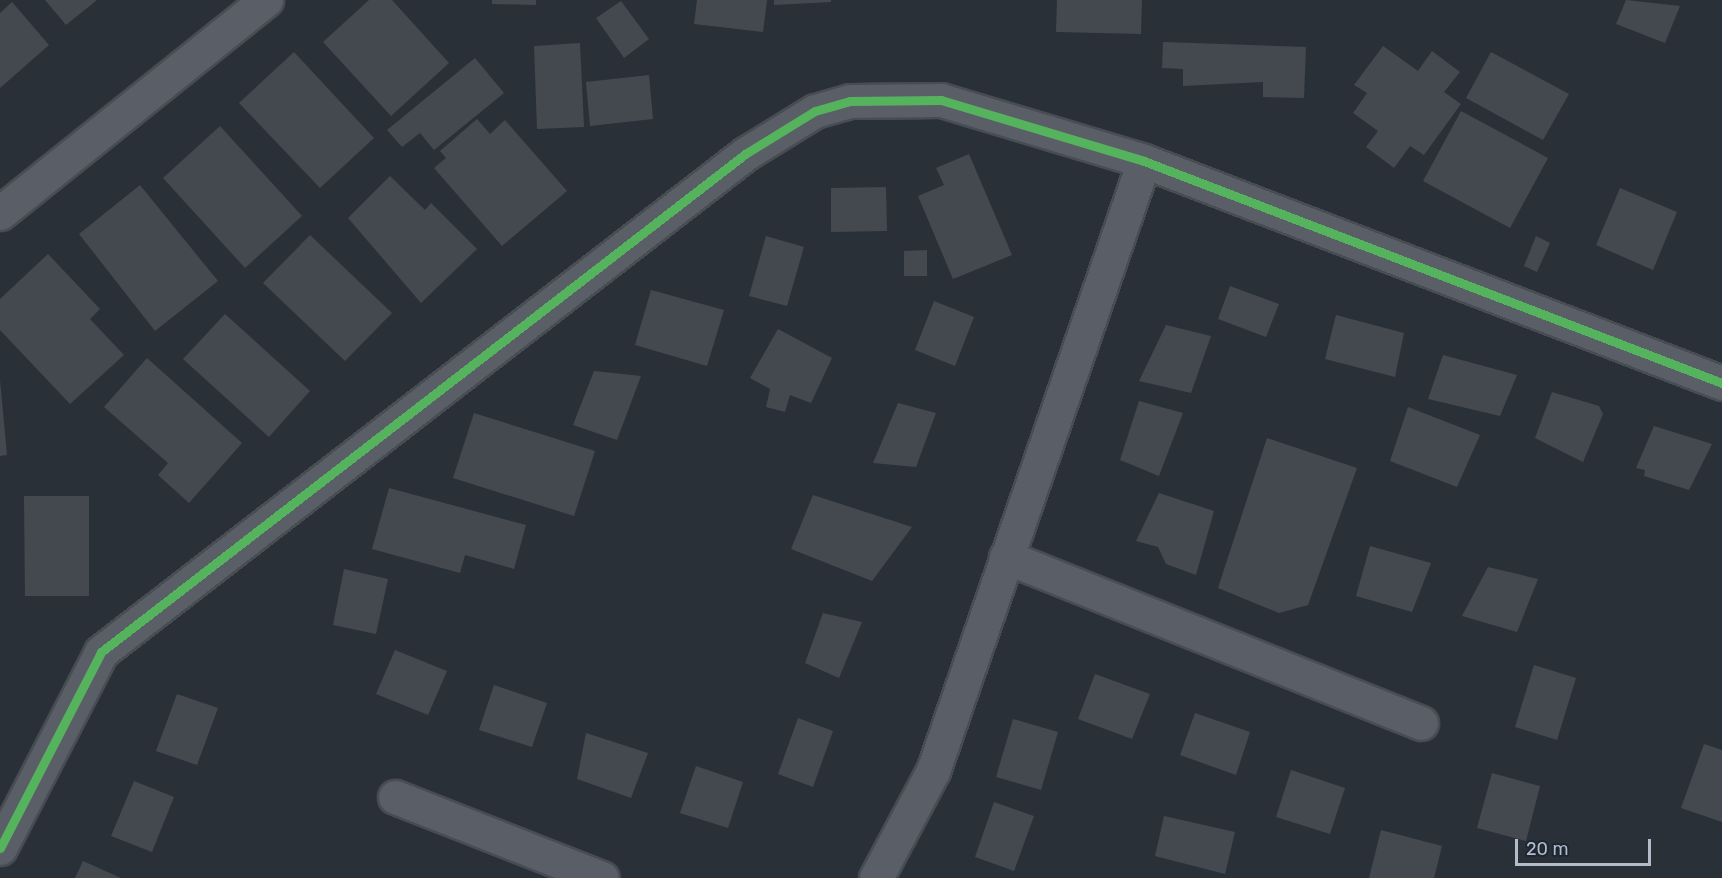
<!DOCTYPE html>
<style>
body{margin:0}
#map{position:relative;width:1722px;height:878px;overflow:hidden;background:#2a3038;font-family:Rubik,sans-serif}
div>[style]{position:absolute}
.building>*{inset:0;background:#444950}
.roads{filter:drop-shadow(2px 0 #484c53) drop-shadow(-2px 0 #484c53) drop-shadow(0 2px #484c53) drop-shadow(0 -2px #484c53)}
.minor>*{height:33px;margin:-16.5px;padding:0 16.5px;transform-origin:16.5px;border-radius:16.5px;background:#5a5e66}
.cycleway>*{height:9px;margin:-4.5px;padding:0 4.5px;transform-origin:4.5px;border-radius:4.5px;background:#56b35d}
span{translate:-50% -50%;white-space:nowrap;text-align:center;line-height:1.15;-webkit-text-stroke:5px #1d2633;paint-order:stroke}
.scale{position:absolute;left:1515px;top:839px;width:136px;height:27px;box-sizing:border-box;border:3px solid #b4bcc9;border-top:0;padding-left:8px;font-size:18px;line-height:21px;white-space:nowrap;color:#b4bcc9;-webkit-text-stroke:4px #1d2633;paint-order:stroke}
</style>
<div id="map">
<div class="building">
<i style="clip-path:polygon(45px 0,97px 0,66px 25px)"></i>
<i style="clip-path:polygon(369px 0,392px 0,449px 63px,391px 116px,323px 42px)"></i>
<i style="clip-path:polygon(492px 0,536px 0,536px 5px,492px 4px)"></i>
<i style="clip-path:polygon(697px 0,767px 0,763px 32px,694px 24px)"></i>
<i style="clip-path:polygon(774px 0,831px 0,831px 2px,774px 5px)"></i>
<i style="clip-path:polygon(1057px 0,1142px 0,1141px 34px,1056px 32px)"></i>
<i style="clip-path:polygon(1626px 0,1680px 6px,1665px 43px,1616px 24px)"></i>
<i style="clip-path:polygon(621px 1px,649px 39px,624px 58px,596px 18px)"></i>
<i style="clip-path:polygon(12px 2px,49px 45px,0 88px,0 13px)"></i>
<i style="clip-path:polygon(1163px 42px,1306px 47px,1304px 98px,1263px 97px,1263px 82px,1183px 86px,1183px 69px,1162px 68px)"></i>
<i style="clip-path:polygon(580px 43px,584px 127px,537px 129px,534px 46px)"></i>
<i style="clip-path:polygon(1383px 46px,1418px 71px,1432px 51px,1460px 72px,1444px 92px,1461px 104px,1424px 155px,1410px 146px,1394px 168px,1366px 147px,1378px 131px,1353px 113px,1367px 93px,1354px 85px)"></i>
<i style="clip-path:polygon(294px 52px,374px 138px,320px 188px,239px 103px)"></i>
<i style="clip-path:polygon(1491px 52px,1569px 94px,1543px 140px,1466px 98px)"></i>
<i style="clip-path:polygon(475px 58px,504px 93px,434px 150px,420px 133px,402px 147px,387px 130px)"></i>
<i style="clip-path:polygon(649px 75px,653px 119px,590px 126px,586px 82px)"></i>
<i style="clip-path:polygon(1461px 111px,1548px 158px,1510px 228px,1423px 181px)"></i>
<i style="clip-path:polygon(477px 119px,490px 134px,505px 120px,567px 191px,502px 246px,434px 168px,446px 158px,440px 151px)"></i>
<i style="clip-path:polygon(220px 126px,302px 216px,245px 268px,163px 178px)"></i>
<i style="clip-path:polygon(969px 154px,1012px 255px,953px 279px,918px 196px,944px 185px,936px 168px)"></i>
<i style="clip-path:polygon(390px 176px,425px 210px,431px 203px,477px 249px,421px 303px,348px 218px)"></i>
<i style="clip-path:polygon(140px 185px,218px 281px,155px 331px,79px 234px)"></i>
<i style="clip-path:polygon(886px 187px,887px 231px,831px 232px,831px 188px)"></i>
<i style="clip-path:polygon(1620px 188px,1677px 212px,1653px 270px,1596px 245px)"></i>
<i style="clip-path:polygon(310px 235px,392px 313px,345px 361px,263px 283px)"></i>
<i style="clip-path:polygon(766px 236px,804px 247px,787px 306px,749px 296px)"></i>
<i style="clip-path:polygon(1536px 236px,1550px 243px,1537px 272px,1524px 266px)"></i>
<i style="clip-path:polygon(927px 250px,927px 276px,904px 276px,904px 251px)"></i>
<i style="clip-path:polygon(48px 254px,100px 309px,90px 319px,124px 355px,70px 404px,0 330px,0 299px)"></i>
<i style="clip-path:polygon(1230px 286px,1279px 304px,1266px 337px,1218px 319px)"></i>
<i style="clip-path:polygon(651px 290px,724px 310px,707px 366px,635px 345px)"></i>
<i style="clip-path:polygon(934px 301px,974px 317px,955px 366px,915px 350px)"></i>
<i style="clip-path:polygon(225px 314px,310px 391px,269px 437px,183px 359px)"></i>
<i style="clip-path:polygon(1336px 315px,1404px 333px,1395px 377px,1325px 359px)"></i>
<i style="clip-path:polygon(1166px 325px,1211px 336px,1191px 393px,1139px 381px)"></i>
<i style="clip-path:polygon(778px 329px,832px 358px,811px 403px,790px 395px,785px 412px,766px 407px,770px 389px,750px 378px)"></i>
<i style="clip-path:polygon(1443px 355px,1517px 375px,1500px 416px,1428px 399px)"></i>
<i style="clip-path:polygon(147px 358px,242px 443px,189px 503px,158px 475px,168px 463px,104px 407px)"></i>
<i style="clip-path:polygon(594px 371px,641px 376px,617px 440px,573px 425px)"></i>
<i style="clip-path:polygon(0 380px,7px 455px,0 456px)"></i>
<i style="clip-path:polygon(1552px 392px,1599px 406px,1603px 414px,1583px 462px,1535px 438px)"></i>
<i style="clip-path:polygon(1139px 401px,1183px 413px,1159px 476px,1120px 460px)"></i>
<i style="clip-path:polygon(898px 403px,936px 413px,916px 467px,873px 463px)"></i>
<i style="clip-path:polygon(1408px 407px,1480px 435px,1457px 487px,1390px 461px)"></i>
<i style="clip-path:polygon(474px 413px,595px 451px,574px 516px,453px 478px)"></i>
<i style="clip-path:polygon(1654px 426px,1712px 444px,1689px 490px,1644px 476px,1645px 470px,1636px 468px)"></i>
<i style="clip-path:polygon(1267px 438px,1357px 468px,1308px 605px,1279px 613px,1218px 588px)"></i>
<i style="clip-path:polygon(389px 488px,526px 525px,514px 569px,465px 555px,460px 573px,372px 549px)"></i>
<i style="clip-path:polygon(1159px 493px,1214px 511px,1196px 575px,1166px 564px,1158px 547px,1136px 541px)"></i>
<i style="clip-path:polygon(813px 495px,912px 527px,872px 581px,791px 549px)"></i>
<i style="clip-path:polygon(24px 496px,89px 496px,89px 596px,25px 596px)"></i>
<i style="clip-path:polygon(1370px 546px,1431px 563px,1412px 612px,1356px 596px)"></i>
<i style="clip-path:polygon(1488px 567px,1538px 579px,1517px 632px,1462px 616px)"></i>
<i style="clip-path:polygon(344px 569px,388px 579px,376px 634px,333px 625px)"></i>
<i style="clip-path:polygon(823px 613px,862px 622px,839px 678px,805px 663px)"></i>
<i style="clip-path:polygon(395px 650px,447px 671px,428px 715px,376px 694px)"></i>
<i style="clip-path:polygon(1534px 665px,1576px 678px,1557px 740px,1515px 727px)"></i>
<i style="clip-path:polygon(1095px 674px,1150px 694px,1132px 739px,1078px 719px)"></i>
<i style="clip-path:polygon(494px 685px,547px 703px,532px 747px,479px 730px)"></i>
<i style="clip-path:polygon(177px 694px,218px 708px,197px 765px,156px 751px)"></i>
<i style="clip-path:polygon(1195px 713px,1250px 732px,1236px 775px,1180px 755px)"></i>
<i style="clip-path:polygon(798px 718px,833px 731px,813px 787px,778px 774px)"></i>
<i style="clip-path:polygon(1013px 719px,1058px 732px,1041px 790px,996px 777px)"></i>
<i style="clip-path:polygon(586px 733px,648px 753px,631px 798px,577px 779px)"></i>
<i style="clip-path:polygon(1704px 744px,1722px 750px,1722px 822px,1681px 808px)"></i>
<i style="clip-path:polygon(696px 766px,743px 782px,728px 828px,680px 813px)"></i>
<i style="clip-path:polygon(1291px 770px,1345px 788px,1330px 834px,1276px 817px)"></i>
<i style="clip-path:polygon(1492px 773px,1540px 786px,1526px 841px,1477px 828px)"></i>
<i style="clip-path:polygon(134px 781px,174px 797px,152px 852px,111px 836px)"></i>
<i style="clip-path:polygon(994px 802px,1034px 816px,1014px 871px,975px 857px)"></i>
<i style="clip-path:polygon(1164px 816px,1235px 832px,1225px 874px,1155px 856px)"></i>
<i style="clip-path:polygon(1381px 830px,1442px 846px,1434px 878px,1369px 878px)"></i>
<i style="clip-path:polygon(83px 861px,121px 878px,75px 878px)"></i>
</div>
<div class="roads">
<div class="minor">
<i style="left:0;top:213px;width:341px;rotate:-38.7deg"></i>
<i style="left:1006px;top:557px;width:447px;rotate:21.8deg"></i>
<i style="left:395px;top:797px;width:222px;rotate:21.4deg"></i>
<i style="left:0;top:848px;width:220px;rotate:-62.7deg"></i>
<i style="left:101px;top:652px;width:814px;rotate:-37.71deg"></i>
<i style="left:745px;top:154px;width:82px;rotate:-31.6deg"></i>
<i style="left:815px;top:111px;width:36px;rotate:-16deg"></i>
<i style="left:850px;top:101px;width:91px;rotate:-0.6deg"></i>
<i style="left:941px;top:100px;width:212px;rotate:16.7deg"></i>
<i style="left:1144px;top:161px;width:619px;rotate:21.01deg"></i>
<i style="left:876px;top:878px;width:121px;rotate:-62deg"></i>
<i style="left:933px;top:771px;width:645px;rotate:-70.92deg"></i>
</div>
</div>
<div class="cycleway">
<i style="left:0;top:848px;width:220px;rotate:-62.7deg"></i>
<i style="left:101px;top:652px;width:814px;rotate:-37.71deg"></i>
<i style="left:745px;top:154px;width:82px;rotate:-31.6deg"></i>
<i style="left:815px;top:111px;width:36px;rotate:-16deg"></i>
<i style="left:850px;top:101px;width:91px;rotate:-0.6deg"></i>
<i style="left:941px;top:100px;width:212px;rotate:16.7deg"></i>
<i style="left:1144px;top:161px;width:619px;rotate:21.01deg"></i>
</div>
<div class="scale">20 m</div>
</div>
